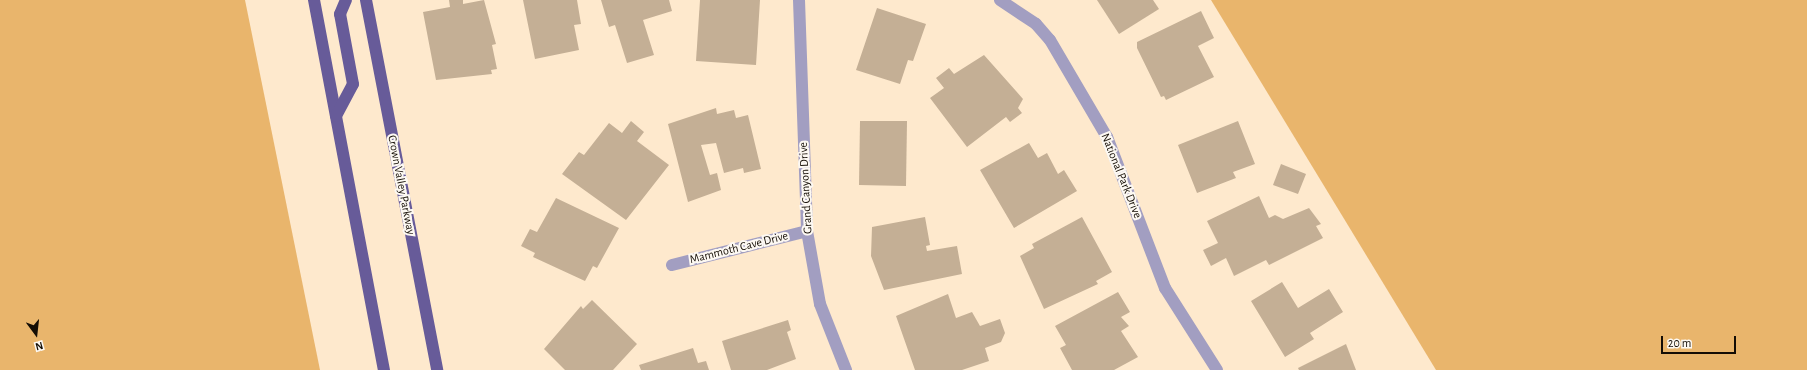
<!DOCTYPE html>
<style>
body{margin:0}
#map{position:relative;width:1807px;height:370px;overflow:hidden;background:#fee9cd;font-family:"Alegreya Sans",sans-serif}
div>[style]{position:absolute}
.green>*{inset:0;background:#e9b56c}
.building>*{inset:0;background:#c4af95}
.street>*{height:12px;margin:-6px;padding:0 6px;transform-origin:6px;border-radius:6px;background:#a29ec1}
.primary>*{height:12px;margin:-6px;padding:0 6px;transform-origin:6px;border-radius:6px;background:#675b99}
span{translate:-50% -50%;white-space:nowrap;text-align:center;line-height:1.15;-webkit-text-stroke:4px #fdf9f3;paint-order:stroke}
.street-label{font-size:12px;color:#140d05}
.north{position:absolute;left:16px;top:314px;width:40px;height:40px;-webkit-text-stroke:3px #fdf9f3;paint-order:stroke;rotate:165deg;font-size:11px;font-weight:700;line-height:16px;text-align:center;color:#140d05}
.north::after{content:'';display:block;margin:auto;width:14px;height:18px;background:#140d05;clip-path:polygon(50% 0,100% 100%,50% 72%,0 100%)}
.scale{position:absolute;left:1661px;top:336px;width:75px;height:18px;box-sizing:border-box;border:2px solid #140d05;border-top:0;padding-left:5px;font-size:12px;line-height:14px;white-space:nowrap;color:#140d05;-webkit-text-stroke:3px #fdf9f3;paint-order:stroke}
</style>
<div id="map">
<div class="green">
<i style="clip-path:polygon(0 0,245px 0,320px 370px,0 370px)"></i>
<i style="clip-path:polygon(1211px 0,1807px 0,1807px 370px,1436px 370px)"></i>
</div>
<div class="building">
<i style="clip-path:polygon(449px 0,463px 0,463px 4px,484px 0,496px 44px,492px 45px,497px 69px,491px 70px,492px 74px,436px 80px,423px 12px,450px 7px)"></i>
<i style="clip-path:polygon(523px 0,577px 0,581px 24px,574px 25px,579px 50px,535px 59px)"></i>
<i style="clip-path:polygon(601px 0,669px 0,672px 11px,643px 20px,654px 55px,627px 63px,615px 25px,609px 27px)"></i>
<i style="clip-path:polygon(700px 0,760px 0,756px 65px,696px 61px)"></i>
<i style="clip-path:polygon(1097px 0,1153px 0,1159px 9px,1119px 34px)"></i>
<i style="clip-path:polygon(877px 8px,926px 24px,913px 61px,908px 60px,900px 84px,856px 70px)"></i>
<i style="clip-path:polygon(1201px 11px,1214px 38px,1198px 46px,1214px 77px,1166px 100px,1164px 96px,1161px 97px,1137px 48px,1137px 42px)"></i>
<i style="clip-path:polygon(984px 55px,1023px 99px,1018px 108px,1022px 113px,1010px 122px,1006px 117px,967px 147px,930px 98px,944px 88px,936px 78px,949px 68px,954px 74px)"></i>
<i style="clip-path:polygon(716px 108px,717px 114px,734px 110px,736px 118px,748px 115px,761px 169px,744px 173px,743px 168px,724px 173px,716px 143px,701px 145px,710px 175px,717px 173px,721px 190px,688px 202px,668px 124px)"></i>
<i style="clip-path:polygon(631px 121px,644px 132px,637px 141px,669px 165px,626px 220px,562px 174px,579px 152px,584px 155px,609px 123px,622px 133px)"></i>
<i style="clip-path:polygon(860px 121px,907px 121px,906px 186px,859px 185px)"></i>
<i style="clip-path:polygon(1238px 121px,1255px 164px,1233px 172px,1236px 178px,1197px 193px,1178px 145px)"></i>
<i style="clip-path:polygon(1029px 143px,1038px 158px,1047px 153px,1058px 174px,1064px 170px,1077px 191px,1014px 228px,980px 170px)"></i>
<i style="clip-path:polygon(1281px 164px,1306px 174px,1298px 194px,1273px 185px)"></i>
<i style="clip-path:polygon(1259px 196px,1269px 218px,1275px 215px,1283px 219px,1309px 208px,1321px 224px,1316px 226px,1323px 238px,1269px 265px,1266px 260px,1234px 276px,1226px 258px,1211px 266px,1203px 250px,1218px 243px,1207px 221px)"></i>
<i style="clip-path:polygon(556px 198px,619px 228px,597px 268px,593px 266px,585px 281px,533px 257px,535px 253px,521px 246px,530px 229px,537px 232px)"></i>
<i style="clip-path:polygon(925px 217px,930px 245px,926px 246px,927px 251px,957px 246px,962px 274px,884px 290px,871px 256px,872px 227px)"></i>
<i style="clip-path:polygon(1082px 217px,1112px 272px,1096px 281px,1098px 284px,1044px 309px,1020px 256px,1034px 248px,1032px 244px)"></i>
<i style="clip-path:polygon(1282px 282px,1298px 308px,1329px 289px,1343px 312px,1310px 333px,1314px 339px,1285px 357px,1251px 301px)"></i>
<i style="clip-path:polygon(1118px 292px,1130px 312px,1121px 317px,1129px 326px,1121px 331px,1138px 357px,1114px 370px,1072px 370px,1060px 348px,1066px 345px,1055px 326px)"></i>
<i style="clip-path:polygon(948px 294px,956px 318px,972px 312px,980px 326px,1000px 319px,1005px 333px,1001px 342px,985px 348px,989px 361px,962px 370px,915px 370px,896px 316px)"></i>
<i style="clip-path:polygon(592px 300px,637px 344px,613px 370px,565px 370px,544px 349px,581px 306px,583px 309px)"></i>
<i style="clip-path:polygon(788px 320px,791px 330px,787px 332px,796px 359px,767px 370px,731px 370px,722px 341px)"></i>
<i style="clip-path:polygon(1346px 344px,1356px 370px,1299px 370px,1298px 368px)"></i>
<i style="clip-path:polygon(693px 348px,698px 363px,706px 361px,709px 370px,641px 370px,639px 365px)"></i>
</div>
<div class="street">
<i style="left:799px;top:0;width:231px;rotate:88deg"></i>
<i style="left:807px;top:231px;width:74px;rotate:79.9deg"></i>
<i style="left:820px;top:304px;width:71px;rotate:68.5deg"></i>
<i style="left:1000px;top:0;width:43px;rotate:33.7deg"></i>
<i style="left:1036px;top:24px;width:21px;rotate:49deg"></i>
<i style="left:1050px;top:40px;width:113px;rotate:59.6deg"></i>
<i style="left:1107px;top:137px;width:162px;rotate:69deg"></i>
<i style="left:1165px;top:288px;width:97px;rotate:57.6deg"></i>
<i style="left:672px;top:265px;width:139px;rotate:-14.1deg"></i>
</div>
<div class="primary">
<i style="left:314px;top:0;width:377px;rotate:79.3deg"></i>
<i style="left:366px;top:0;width:377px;rotate:79.1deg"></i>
<i style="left:336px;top:116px;width:36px;rotate:-62deg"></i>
<i style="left:353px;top:84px;width:71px;rotate:-100.5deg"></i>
<i style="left:340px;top:14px;width:15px;rotate:-67deg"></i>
</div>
<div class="street-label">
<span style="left:1121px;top:176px;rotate:68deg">National Park Drive</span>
<span style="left:401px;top:185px;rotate:79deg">Crown Valley Parkway</span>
<span style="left:806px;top:188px;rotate:-93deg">Grand Canyon Drive</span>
<span style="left:739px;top:248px;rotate:-14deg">Mammoth Cave Drive</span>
</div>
<div class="north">N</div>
<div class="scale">20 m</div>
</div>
